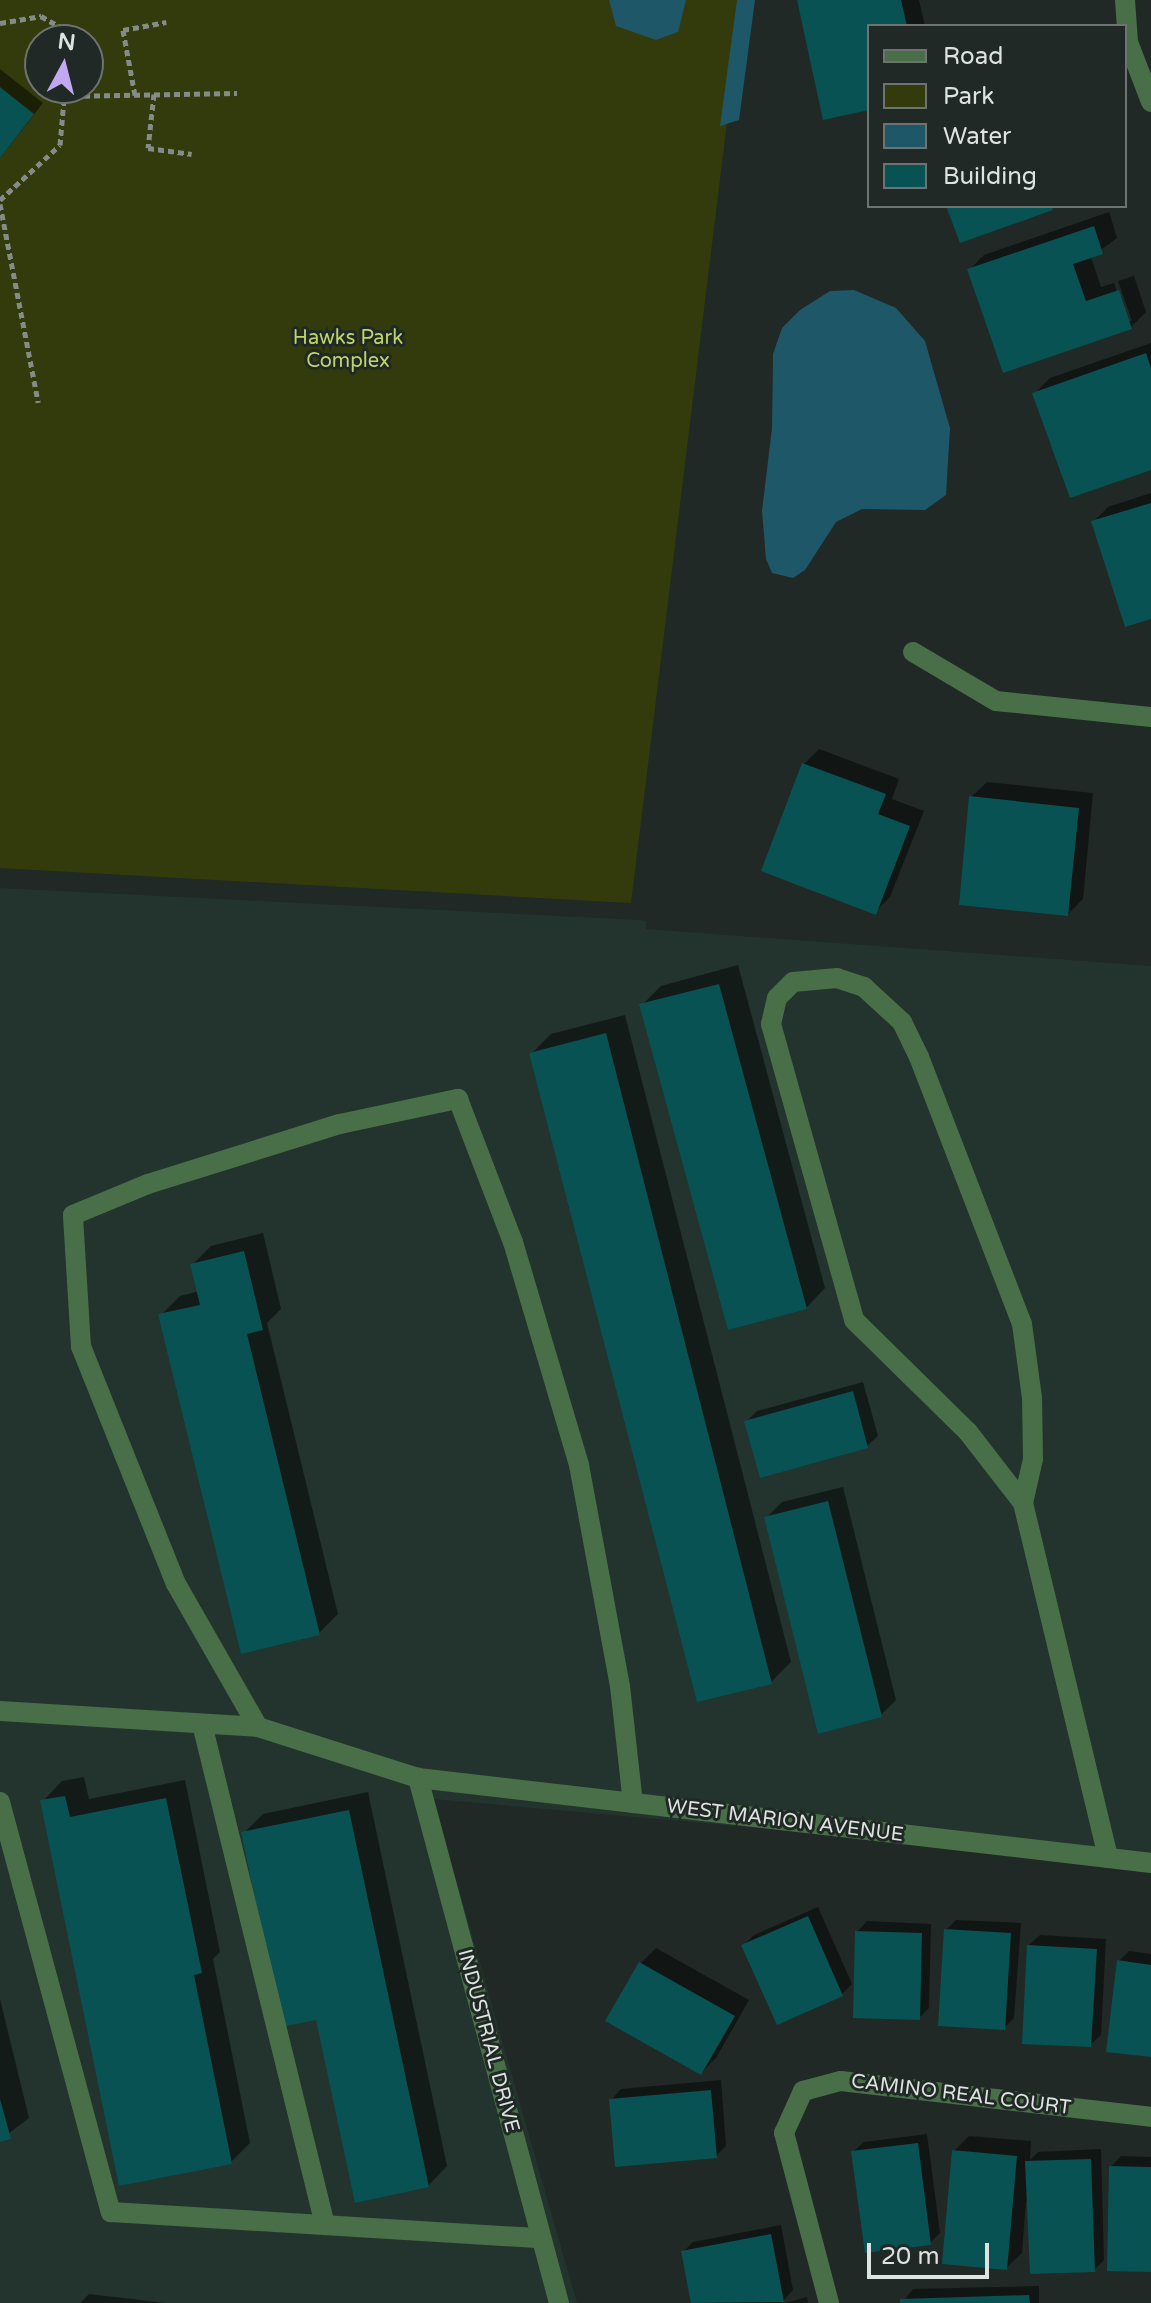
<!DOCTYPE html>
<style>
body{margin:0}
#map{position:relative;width:1151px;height:2303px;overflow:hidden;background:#202925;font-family:"Varela Round",sans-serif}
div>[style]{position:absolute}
.built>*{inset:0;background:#23332d}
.green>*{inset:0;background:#333b0c}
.water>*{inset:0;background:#1e5768}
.shadow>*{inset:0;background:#0007}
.building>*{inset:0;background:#085253}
.path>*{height:5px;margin-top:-2.5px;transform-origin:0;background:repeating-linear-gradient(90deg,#848b88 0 6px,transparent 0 10px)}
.service>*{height:20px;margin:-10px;padding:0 10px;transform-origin:10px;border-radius:10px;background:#486f48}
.minor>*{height:20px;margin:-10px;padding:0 10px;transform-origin:10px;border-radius:10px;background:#486f48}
span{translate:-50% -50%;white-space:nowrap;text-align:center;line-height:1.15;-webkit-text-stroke:6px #202925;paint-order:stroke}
.park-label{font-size:20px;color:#c0d567}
.street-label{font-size:20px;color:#dee3e1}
.legend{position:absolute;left:867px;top:24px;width:260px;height:184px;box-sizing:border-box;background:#202925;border:2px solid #6c7370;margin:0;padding:10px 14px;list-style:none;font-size:24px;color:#dee3e1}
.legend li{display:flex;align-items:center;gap:16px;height:40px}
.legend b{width:40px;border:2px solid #6c7370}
.north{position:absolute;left:24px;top:24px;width:80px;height:80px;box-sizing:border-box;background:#202925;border:2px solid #6c7370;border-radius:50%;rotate:7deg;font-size:22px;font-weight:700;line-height:32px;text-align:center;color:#dee3e1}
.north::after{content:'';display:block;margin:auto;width:28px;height:36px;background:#c2a8f2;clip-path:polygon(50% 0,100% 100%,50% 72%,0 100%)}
.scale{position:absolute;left:867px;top:2243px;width:122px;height:36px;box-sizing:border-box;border:4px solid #dee3e1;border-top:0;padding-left:10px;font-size:24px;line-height:28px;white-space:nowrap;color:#dee3e1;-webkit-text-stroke:6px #202925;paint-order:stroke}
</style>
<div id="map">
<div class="built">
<i style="clip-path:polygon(0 888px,640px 920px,646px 921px,646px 929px,1151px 966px,1151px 1863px,433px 1799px,577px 2303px,0 2303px)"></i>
</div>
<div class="green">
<i style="clip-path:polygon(evenodd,0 0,742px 0,631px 903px,0 868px,0 0,40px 40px,88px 40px,88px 88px,40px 88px,40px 40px)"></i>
</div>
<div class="water">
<i style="clip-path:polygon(609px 0,686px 0,678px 32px,656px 40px,616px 26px)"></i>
<i style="clip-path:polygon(737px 0,755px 0,739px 120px,720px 126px)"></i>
<i style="clip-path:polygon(854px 290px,896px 308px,925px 341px,950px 428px,946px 495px,925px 510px,862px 509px,836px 522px,805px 570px,793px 578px,772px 573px,766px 559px,762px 511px,772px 428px,773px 354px,782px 328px,800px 310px,830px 291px)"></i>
</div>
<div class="shadow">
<i style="clip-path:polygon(799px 0,919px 0,925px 26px,869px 26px,869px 108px)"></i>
<i style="clip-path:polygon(0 69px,43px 103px,0 158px)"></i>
<i style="clip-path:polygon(1109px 212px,1117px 238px,1091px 257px,1101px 287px,1114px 283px,1127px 321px,1132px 321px,1118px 281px,1134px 276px,1146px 312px,1131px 327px,969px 270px,984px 255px)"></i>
<i style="clip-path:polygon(1151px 343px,1151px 468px,1035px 393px,1050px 378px)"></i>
<i style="clip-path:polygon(1151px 493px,1151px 617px,1093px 522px,1108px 507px)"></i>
<i style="clip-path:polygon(819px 749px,899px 779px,892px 799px,924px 811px,890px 897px,875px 912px,804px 764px)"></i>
<i style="clip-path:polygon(987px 782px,1093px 793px,1083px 899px,1068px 914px,971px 797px)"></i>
<i style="clip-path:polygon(738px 965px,825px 1288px,806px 1308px,642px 1005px,661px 986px)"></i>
<i style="clip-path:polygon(625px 1015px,791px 1662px,771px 1682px,532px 1053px,551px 1034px)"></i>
<i style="clip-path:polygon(263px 1233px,281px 1309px,267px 1323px,338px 1614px,319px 1633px,161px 1315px,180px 1296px,199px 1291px,192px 1265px,211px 1246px)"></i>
<i style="clip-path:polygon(863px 1382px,878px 1436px,867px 1446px,747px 1421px,757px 1411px)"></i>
<i style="clip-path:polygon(843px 1487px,896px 1700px,881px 1715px,767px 1517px,782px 1502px)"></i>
<i style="clip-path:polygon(84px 1777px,89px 1799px,185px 1780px,220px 1952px,213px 1959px,250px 2143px,231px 2162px,43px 1801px,62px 1781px)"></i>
<i style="clip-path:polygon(368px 1792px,447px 2166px,428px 2186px,318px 2018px,244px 1833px,263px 1814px)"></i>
<i style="clip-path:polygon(818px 1907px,852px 1984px,842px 1994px,744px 1945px,754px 1935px)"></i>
<i style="clip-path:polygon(956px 1920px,1021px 1923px,1014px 2018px,1004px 2028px,946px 1930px)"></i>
<i style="clip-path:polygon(867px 1921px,931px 1924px,929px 2008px,919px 2018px,857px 1932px)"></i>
<i style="clip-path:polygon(1040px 1935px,1106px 1939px,1101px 2035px,1090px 2045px,1029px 1945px)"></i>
<i style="clip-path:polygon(656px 1948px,749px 2000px,716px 2058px,701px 2073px,641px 1963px)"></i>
<i style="clip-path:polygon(1129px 1951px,1151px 1954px,1151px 2055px,1119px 1961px)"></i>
<i style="clip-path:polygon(0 1999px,29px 2118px,0 2140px)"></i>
<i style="clip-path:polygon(721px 2080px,726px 2146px,716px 2156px,611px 2100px,621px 2089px)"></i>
<i style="clip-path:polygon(927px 2134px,940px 2233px,930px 2243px,853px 2152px,864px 2142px)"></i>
<i style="clip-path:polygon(969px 2136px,1031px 2141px,1030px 2160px,1038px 2152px,1101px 2149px,1104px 2260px,1094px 2270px,1026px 2201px,1022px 2253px,1006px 2268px,954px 2151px)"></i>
<i style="clip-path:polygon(1121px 2156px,1151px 2157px,1151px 2270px,1111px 2167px)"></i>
<i style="clip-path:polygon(781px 2225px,793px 2290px,781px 2303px,693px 2303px,683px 2252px,693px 2242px)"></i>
<i style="clip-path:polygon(1039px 2286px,1039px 2303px,902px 2303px,913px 2289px)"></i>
<i style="clip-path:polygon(89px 2294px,166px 2303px,80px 2303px)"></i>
<i style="clip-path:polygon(807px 2297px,808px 2303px,785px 2303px)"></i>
</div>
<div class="building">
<i style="clip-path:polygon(797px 0,901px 0,907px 26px,869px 26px,869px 110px,823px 120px)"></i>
<i style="clip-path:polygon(0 87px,34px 114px,0 158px)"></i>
<i style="clip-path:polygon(946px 206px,1051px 206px,1053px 210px,960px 243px)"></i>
<i style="clip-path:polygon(1094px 226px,1103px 254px,1073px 264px,1086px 301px,1119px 290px,1132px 329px,1003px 373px,967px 269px)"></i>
<i style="clip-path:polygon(1146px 353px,1151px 368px,1151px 470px,1070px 498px,1032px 393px)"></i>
<i style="clip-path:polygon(1151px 503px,1151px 619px,1125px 627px,1091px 521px)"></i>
<i style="clip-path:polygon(802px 763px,886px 794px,878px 814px,910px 826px,876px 915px,761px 871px)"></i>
<i style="clip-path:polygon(969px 796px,1079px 808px,1068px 916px,959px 905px)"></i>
<i style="clip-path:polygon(719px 984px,807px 1309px,728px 1330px,639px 1004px)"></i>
<i style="clip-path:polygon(606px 1033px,772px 1684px,697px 1702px,529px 1053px)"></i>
<i style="clip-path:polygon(244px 1251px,263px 1330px,247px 1334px,320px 1635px,241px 1654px,158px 1314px,200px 1305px,190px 1264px)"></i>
<i style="clip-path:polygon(853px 1391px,868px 1448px,760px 1478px,744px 1421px)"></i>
<i style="clip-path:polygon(828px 1501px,882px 1717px,818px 1734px,764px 1517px)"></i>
<i style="clip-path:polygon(65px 1796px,70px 1817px,166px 1798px,202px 1973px,194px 1975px,232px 2164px,119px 2186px,40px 1800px)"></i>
<i style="clip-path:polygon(349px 1810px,429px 2187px,355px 2203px,316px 2020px,282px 2027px,241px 1832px)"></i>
<i style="clip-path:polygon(808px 1916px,843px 1996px,777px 2025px,741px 1945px)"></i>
<i style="clip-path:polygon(944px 1929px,1011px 1933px,1005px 2030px,938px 2026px)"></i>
<i style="clip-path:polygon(855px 1931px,922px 1933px,920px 2020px,853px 2018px)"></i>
<i style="clip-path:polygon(1027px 1945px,1097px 1949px,1091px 2047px,1022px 2044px)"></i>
<i style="clip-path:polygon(1117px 1960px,1151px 1965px,1151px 2057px,1106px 2052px)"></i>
<i style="clip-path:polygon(639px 1962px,735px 2016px,701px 2075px,605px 2021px)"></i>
<i style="clip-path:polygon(711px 2090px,717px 2158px,615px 2167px,609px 2099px)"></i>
<i style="clip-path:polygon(0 2099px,11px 2139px,0 2142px)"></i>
<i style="clip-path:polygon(918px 2143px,931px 2245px,865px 2253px,851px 2151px)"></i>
<i style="clip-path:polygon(952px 2150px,1017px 2156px,1007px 2270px,942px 2264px)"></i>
<i style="clip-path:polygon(1091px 2159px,1095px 2272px,1030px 2274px,1025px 2161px)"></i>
<i style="clip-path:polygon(1109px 2166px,1151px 2167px,1151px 2272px,1107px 2271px)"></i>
<i style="clip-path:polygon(771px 2234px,784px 2302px,691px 2303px,681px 2251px)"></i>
<i style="clip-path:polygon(1029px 2295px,1030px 2303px,900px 2303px,900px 2299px)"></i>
</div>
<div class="path">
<i style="left:0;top:23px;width:42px;rotate:-9.7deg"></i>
<i style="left:41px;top:16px;width:32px;rotate:30deg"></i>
<i style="left:69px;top:32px;width:8px;rotate:97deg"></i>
<i style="left:154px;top:94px;width:54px;rotate:96.3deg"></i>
<i style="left:148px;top:148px;width:44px;rotate:7.8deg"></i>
<i style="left:135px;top:95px;width:66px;rotate:-100.5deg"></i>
<i style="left:123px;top:30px;width:44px;rotate:-10.5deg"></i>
<i style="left:64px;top:96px;width:173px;rotate:-1deg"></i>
<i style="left:0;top:200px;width:81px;rotate:-42.5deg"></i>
<i style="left:60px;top:145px;width:57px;rotate:-85deg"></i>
<i style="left:0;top:204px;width:202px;rotate:79.1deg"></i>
</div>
<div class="service">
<i style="left:1023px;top:1503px;width:45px;rotate:-77.2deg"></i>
<i style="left:1033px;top:1459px;width:61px;rotate:-90.9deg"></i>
<i style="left:1032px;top:1398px;width:75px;rotate:-97.7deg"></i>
<i style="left:1022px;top:1324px;width:286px;rotate:-111.1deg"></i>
<i style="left:919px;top:1057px;width:39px;rotate:-116deg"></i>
<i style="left:902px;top:1022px;width:52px;rotate:-137.4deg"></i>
<i style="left:864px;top:987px;width:28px;rotate:-162deg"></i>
<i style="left:837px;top:978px;width:44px;rotate:174.8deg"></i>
<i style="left:793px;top:982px;width:23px;rotate:135deg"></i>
<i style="left:777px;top:998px;width:27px;rotate:103deg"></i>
<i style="left:771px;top:1024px;width:307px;rotate:74.3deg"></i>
<i style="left:854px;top:1320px;width:160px;rotate:44.5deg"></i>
<i style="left:968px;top:1432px;width:90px;rotate:52.2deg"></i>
<i style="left:1023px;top:1503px;width:365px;rotate:76.5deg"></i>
<i style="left:0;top:1711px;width:258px;rotate:3.5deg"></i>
<i style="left:202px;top:1724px;width:516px;rotate:76.21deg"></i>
<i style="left:418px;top:1778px;width:168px;rotate:-162.3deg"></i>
<i style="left:258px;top:1727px;width:165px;rotate:-119.8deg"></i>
<i style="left:176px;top:1584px;width:255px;rotate:-111.8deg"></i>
<i style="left:81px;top:1347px;width:132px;rotate:-93.5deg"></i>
<i style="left:73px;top:1215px;width:81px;rotate:-22.5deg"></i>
<i style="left:148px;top:1184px;width:201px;rotate:-17.4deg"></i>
<i style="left:340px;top:1124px;width:121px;rotate:-12deg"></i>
<i style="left:458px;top:1099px;width:153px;rotate:69deg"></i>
<i style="left:513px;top:1242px;width:233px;rotate:73.5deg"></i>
<i style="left:579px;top:1465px;width:225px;rotate:79.5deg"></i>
<i style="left:620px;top:1686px;width:118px;rotate:83.7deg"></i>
<i style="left:0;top:1802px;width:425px;rotate:74.9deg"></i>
<i style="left:111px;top:2212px;width:431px;rotate:3.5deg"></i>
</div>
<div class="minor">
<i style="left:1125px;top:0;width:42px;rotate:85.9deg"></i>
<i style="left:1128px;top:42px;width:64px;rotate:69deg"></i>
<i style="left:913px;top:652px;width:96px;rotate:30.6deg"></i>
<i style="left:996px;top:701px;width:156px;rotate:5.9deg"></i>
<i style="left:559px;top:2303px;width:544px;rotate:-105.03deg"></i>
<i style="left:418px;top:1778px;width:738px;rotate:6.61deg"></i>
<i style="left:829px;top:2303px;width:176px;rotate:-104.8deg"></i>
<i style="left:784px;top:2133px;width:46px;rotate:-65.7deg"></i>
<i style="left:803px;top:2091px;width:39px;rotate:-15deg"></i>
<i style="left:841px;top:2081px;width:312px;rotate:6.6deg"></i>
</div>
<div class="park-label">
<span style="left:348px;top:350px">Hawks Park<br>Complex</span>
</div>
<div class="street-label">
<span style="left:785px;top:1821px;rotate:7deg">WEST MARION AVENUE</span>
<span style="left:488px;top:2041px;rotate:75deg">INDUSTRIAL DRIVE</span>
<span style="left:961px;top:2095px;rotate:7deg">CAMINO REAL COURT</span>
</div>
<ul class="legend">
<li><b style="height:10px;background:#486f48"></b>Road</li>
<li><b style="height:22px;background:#333b0c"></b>Park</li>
<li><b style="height:22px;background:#1e5768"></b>Water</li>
<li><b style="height:22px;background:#085253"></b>Building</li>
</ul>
<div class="north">N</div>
<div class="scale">20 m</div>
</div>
